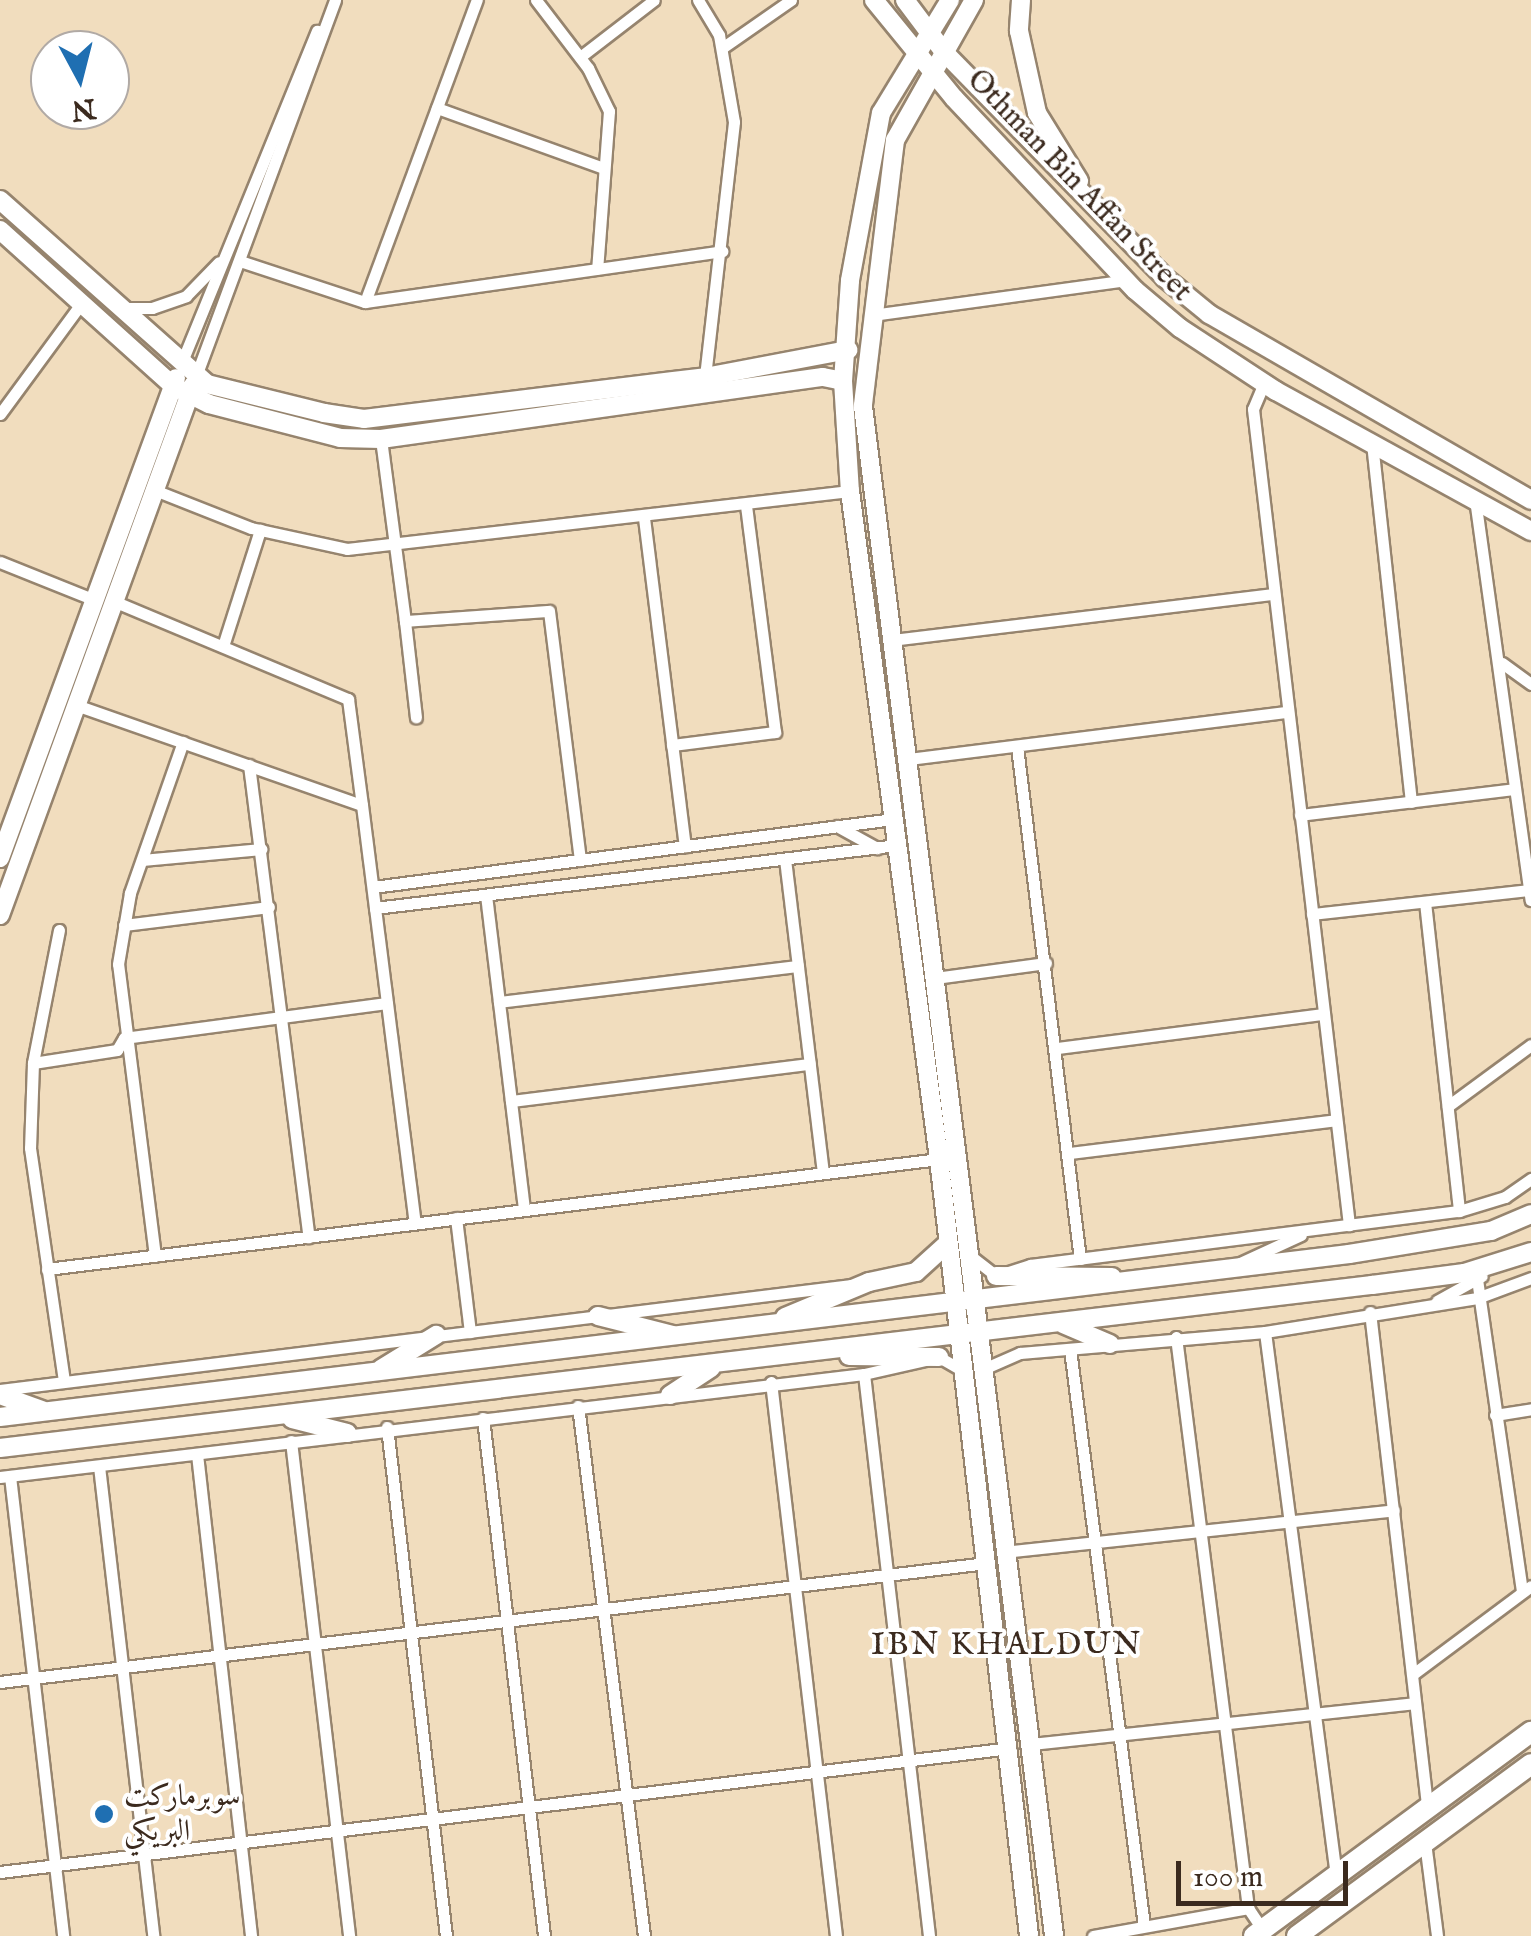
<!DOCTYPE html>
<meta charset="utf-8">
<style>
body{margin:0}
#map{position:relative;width:1531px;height:1936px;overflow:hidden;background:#f1ddbe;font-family:"IM FELL English",Amiri,serif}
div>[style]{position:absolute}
.roads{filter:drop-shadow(2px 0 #96846e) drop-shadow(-2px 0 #96846e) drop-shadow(0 2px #96846e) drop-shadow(0 -2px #96846e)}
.street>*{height:11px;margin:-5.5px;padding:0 5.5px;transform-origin:5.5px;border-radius:5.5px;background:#fff}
.secondary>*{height:18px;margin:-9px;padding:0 9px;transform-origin:9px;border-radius:9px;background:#fff}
.primary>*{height:18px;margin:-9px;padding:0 9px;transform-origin:9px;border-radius:9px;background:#fff}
.highway>*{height:20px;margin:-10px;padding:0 10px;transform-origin:10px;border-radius:10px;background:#fff}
.dots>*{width:28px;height:28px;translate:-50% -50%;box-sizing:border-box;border:5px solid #fff;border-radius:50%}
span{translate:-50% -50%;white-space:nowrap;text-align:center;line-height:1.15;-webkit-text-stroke:8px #fff;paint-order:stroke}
.street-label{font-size:30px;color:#3b2a1e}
.poi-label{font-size:30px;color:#3b2a1e}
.left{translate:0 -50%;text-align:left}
.neighbourhood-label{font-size:32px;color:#3b2a1e;letter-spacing:2.5px}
.north{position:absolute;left:30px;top:30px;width:100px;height:100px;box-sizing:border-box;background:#fff;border:2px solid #b1aaa5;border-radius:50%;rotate:173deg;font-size:28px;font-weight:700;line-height:40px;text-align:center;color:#3b2a1e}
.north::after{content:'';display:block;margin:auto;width:35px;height:45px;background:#1f6fb2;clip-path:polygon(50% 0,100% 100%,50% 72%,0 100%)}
.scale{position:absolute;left:1176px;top:1861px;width:172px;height:45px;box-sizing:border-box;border:5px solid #3b2a1e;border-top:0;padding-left:12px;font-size:30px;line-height:35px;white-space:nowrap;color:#3b2a1e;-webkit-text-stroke:8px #fff;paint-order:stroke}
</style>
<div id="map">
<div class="roads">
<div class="street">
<i style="left:536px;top:0;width:86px;rotate:52.6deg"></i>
<i style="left:588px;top:68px;width:48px;rotate:64deg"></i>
<i style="left:609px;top:111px;width:158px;rotate:94.3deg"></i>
<i style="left:698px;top:0;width:41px;rotate:59deg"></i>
<i style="left:719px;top:35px;width:88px;rotate:80.2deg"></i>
<i style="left:734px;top:122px;width:257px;rotate:96.5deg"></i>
<i style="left:722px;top:48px;width:84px;rotate:-34.8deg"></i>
<i style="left:580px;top:57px;width:93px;rotate:-37.6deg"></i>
<i style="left:437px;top:108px;width:177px;rotate:19.8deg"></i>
<i style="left:243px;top:262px;width:128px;rotate:18.2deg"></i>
<i style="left:365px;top:302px;width:361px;rotate:-8.1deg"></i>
<i style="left:365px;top:302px;width:322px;rotate:-69.7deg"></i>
<i style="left:124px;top:308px;width:28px"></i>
<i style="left:152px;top:308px;width:36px;rotate:-19deg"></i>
<i style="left:186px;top:296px;width:47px;rotate:-45.9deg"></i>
<i style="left:872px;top:315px;width:257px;rotate:-7.8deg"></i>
<i style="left:181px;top:364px;width:360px;rotate:-67.8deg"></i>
<i style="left:196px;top:376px;width:401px;rotate:-69.7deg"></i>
<i style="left:1264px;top:383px;width:28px;rotate:113deg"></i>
<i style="left:1253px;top:409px;width:822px;rotate:83.29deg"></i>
<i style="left:0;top:414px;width:135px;rotate:-53.7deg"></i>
<i style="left:381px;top:439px;width:184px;rotate:82.5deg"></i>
<i style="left:405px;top:621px;width:144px;rotate:-4deg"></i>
<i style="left:549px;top:611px;width:251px;rotate:82.9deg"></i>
<i style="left:1372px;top:443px;width:361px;rotate:83.8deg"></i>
<i style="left:152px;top:489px;width:106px;rotate:21.5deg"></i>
<i style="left:251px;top:528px;width:98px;rotate:12.3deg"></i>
<i style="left:347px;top:549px;width:506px;rotate:-6.58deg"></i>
<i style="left:1475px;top:499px;width:405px;rotate:82.1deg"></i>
<i style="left:644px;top:518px;width:331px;rotate:82.9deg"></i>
<i style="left:0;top:562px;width:99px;rotate:21.9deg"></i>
<i style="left:111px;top:600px;width:257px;rotate:22.7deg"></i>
<i style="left:348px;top:699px;width:107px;rotate:82.5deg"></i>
<i style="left:405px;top:621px;width:97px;rotate:83.5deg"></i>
<i style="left:892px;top:640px;width:385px;rotate:-6.9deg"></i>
<i style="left:223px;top:646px;width:122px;rotate:-72.3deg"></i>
<i style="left:1502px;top:663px;width:36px;rotate:36deg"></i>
<i style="left:73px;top:704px;width:306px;rotate:19.3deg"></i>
<i style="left:362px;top:805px;width:421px;rotate:82.8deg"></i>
<i style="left:672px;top:745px;width:104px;rotate:-7.2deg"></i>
<i style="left:775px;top:732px;width:229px;rotate:-97.3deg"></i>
<i style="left:1017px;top:747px;width:516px;rotate:82.99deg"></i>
<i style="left:908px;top:759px;width:383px;rotate:-7.1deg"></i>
<i style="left:249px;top:765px;width:476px;rotate:82.8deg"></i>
<i style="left:1300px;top:815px;width:216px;rotate:-6.9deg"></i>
<i style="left:837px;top:826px;width:46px;rotate:28.8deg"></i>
<i style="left:785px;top:859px;width:316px;rotate:83.1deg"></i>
<i style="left:142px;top:860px;width:120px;rotate:-5.3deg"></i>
<i style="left:373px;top:887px;width:524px;rotate:-7.45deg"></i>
<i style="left:486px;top:895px;width:317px;rotate:83.1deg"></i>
<i style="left:1425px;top:902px;width:311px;rotate:83.7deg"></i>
<i style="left:375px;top:908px;width:526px;rotate:-6.88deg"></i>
<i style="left:1312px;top:914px;width:219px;rotate:-6.3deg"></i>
<i style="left:124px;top:925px;width:146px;rotate:-7.1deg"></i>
<i style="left:59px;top:930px;width:136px;rotate:101.1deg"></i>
<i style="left:33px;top:1063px;width:85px;rotate:92deg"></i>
<i style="left:30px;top:1148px;width:235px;rotate:81.7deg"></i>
<i style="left:935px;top:978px;width:112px;rotate:-7.7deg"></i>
<i style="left:499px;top:1002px;width:301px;rotate:-6.9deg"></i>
<i style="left:1057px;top:1048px;width:269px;rotate:-7.3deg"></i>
<i style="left:33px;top:1063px;width:85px;rotate:-8.8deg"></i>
<i style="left:117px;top:1050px;width:14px;rotate:-60deg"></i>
<i style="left:124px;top:1038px;width:265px;rotate:-7.6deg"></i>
<i style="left:511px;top:1101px;width:301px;rotate:-7.1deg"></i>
<i style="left:1448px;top:1106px;width:103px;rotate:-36.3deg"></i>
<i style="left:1069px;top:1153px;width:269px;rotate:-7deg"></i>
<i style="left:456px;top:1218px;width:115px;rotate:83deg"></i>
<i style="left:155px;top:1256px;width:294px;rotate:-97.2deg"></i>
<i style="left:118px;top:964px;width:72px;rotate:-80.4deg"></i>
<i style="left:130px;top:893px;width:160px;rotate:-70.7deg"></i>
<i style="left:972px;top:1257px;width:31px;rotate:38deg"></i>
<i style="left:996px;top:1276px;width:36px;rotate:-18deg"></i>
<i style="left:1030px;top:1265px;width:432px;rotate:-7.2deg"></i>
<i style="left:1459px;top:1211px;width:48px;rotate:-16.9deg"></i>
<i style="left:1505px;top:1197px;width:32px;rotate:-35deg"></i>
<i style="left:1240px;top:1263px;width:67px;rotate:-24.7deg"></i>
<i style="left:47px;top:1269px;width:899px;rotate:-7.03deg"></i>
<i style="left:1477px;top:1279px;width:316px;rotate:81.8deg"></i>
<i style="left:1437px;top:1301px;width:51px;rotate:-29.1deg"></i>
<i style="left:1370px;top:1312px;width:499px;rotate:83.4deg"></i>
<i style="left:1265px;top:1332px;width:549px;rotate:82.56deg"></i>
<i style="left:1176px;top:1337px;width:576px;rotate:82.81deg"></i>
<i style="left:1248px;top:1908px;width:25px;rotate:56deg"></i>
<i style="left:1070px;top:1349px;width:582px;rotate:82.69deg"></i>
<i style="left:981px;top:1370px;width:43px;rotate:-23.6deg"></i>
<i style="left:1020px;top:1353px;width:246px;rotate:-4.9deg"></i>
<i style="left:1265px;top:1332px;width:215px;rotate:-9.1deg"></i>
<i style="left:1477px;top:1298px;width:58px;rotate:-20.3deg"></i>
<i style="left:864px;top:1374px;width:566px;rotate:83.4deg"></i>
<i style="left:771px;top:1382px;width:558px;rotate:83.31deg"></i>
<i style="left:0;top:1390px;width:856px;rotate:-7.04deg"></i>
<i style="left:578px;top:1406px;width:534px;rotate:82.9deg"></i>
<i style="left:1495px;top:1415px;width:36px;rotate:-9deg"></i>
<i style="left:483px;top:1418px;width:522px;rotate:83.28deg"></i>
<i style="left:387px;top:1427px;width:512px;rotate:83.39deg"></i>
<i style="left:291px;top:1441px;width:498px;rotate:83.3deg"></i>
<i style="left:197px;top:1454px;width:485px;rotate:83.6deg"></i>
<i style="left:99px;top:1466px;width:473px;rotate:83.4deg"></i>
<i style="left:10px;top:1476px;width:463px;rotate:83.4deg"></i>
<i style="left:0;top:1477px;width:870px;rotate:-6.8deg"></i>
<i style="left:864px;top:1374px;width:77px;rotate:-12.8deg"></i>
<i style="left:939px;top:1357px;width:28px;rotate:30deg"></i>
<i style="left:1004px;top:1552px;width:392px;rotate:-6.1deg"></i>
<i style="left:1413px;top:1674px;width:147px;rotate:-36.7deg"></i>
<i style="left:0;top:1682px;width:993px;rotate:-6.88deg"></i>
<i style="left:1032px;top:1744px;width:383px;rotate:-6.1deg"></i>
<i style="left:1425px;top:1842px;width:95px;rotate:82.7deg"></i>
<i style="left:0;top:1872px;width:1018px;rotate:-7deg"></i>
<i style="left:1093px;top:1936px;width:158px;rotate:-10.2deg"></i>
</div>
<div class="secondary">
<i style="left:950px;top:0;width:132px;rotate:121.4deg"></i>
<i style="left:881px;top:113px;width:171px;rotate:100.5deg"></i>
<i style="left:850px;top:281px;width:100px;rotate:94deg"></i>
<i style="left:843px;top:381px;width:110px;rotate:86.4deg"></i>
<i style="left:850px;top:491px;width:674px;rotate:82.41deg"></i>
<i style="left:939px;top:1159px;width:782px;rotate:83.39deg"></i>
<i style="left:974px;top:0;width:161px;rotate:119.4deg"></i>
<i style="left:895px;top:140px;width:268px;rotate:96.9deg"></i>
<i style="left:863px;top:406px;width:1542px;rotate:82.88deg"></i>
<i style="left:1021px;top:0;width:31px;rotate:94deg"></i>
<i style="left:1019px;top:31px;width:84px;rotate:77.6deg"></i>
<i style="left:1037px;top:113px;width:80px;rotate:58.3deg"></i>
<i style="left:0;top:200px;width:277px;rotate:41.6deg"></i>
<i style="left:207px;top:384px;width:121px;rotate:13.9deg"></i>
<i style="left:324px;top:413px;width:40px;rotate:8.5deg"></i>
<i style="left:364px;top:419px;width:344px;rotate:-7deg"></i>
<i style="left:705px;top:377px;width:146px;rotate:-10.7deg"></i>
<i style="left:0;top:230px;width:233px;rotate:42deg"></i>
<i style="left:173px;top:386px;width:40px;rotate:26.6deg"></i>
<i style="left:209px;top:404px;width:135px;rotate:14.5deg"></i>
<i style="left:340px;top:438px;width:41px;rotate:1.4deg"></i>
<i style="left:381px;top:439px;width:446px;rotate:-8deg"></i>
<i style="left:823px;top:377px;width:20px;rotate:11deg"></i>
<i style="left:0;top:858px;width:511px;rotate:-69.86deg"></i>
<i style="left:0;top:915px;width:564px;rotate:-69.99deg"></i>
<i style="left:996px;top:1276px;width:116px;rotate:0.5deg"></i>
<i style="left:598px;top:1316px;width:77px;rotate:14.2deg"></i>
<i style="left:785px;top:1317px;width:91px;rotate:-22.6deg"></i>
<i style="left:869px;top:1282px;width:48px;rotate:-12deg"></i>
<i style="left:916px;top:1272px;width:43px;rotate:-42.2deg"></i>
<i style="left:1063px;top:1324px;width:51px;rotate:23.1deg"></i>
<i style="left:849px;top:1356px;width:90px;rotate:0.6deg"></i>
<i style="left:381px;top:1369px;width:65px;rotate:-31.7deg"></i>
<i style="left:0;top:1395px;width:45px;rotate:19.7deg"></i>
<i style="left:670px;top:1395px;width:49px;rotate:-33.4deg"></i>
<i style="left:0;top:1417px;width:1359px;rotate:-6.89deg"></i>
<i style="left:1349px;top:1254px;width:144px;rotate:-9.2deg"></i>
<i style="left:1491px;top:1231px;width:43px;rotate:-23deg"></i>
<i style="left:292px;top:1419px;width:57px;rotate:14.3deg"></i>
<i style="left:0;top:1448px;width:1382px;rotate:-6.78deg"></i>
<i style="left:1372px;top:1285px;width:93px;rotate:-7.4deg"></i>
<i style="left:1464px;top:1273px;width:70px;rotate:-17.4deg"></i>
</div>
<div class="primary">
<i style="left:874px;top:0;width:127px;rotate:50.8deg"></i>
<i style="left:954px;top:98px;width:264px;rotate:46.7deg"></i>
<i style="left:1135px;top:290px;width:59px;rotate:40.2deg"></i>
<i style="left:1180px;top:328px;width:115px;rotate:33.3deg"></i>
<i style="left:1276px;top:391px;width:291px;rotate:28.8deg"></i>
<i style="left:905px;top:0;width:65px;rotate:53.1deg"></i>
<i style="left:944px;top:52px;width:316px;rotate:45.6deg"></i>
<i style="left:1165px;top:278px;width:57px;rotate:39.3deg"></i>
<i style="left:1209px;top:314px;width:372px;rotate:30deg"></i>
</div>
<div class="highway">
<i style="left:1254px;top:1936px;width:344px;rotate:-36.4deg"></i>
<i style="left:1297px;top:1936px;width:290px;rotate:-36.3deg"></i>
</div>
</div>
<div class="dots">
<i style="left:104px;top:1814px;background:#1f6fb2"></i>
</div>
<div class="street-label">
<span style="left:1079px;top:186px;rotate:46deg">Othman Bin Affan Street</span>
</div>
<div class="poi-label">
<span class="left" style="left:124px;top:1814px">سوبرماركت<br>البريكي</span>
</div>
<div class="neighbourhood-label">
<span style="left:1007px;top:1646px">IBN KHALDUN</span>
</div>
<div class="north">N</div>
<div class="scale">100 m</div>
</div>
